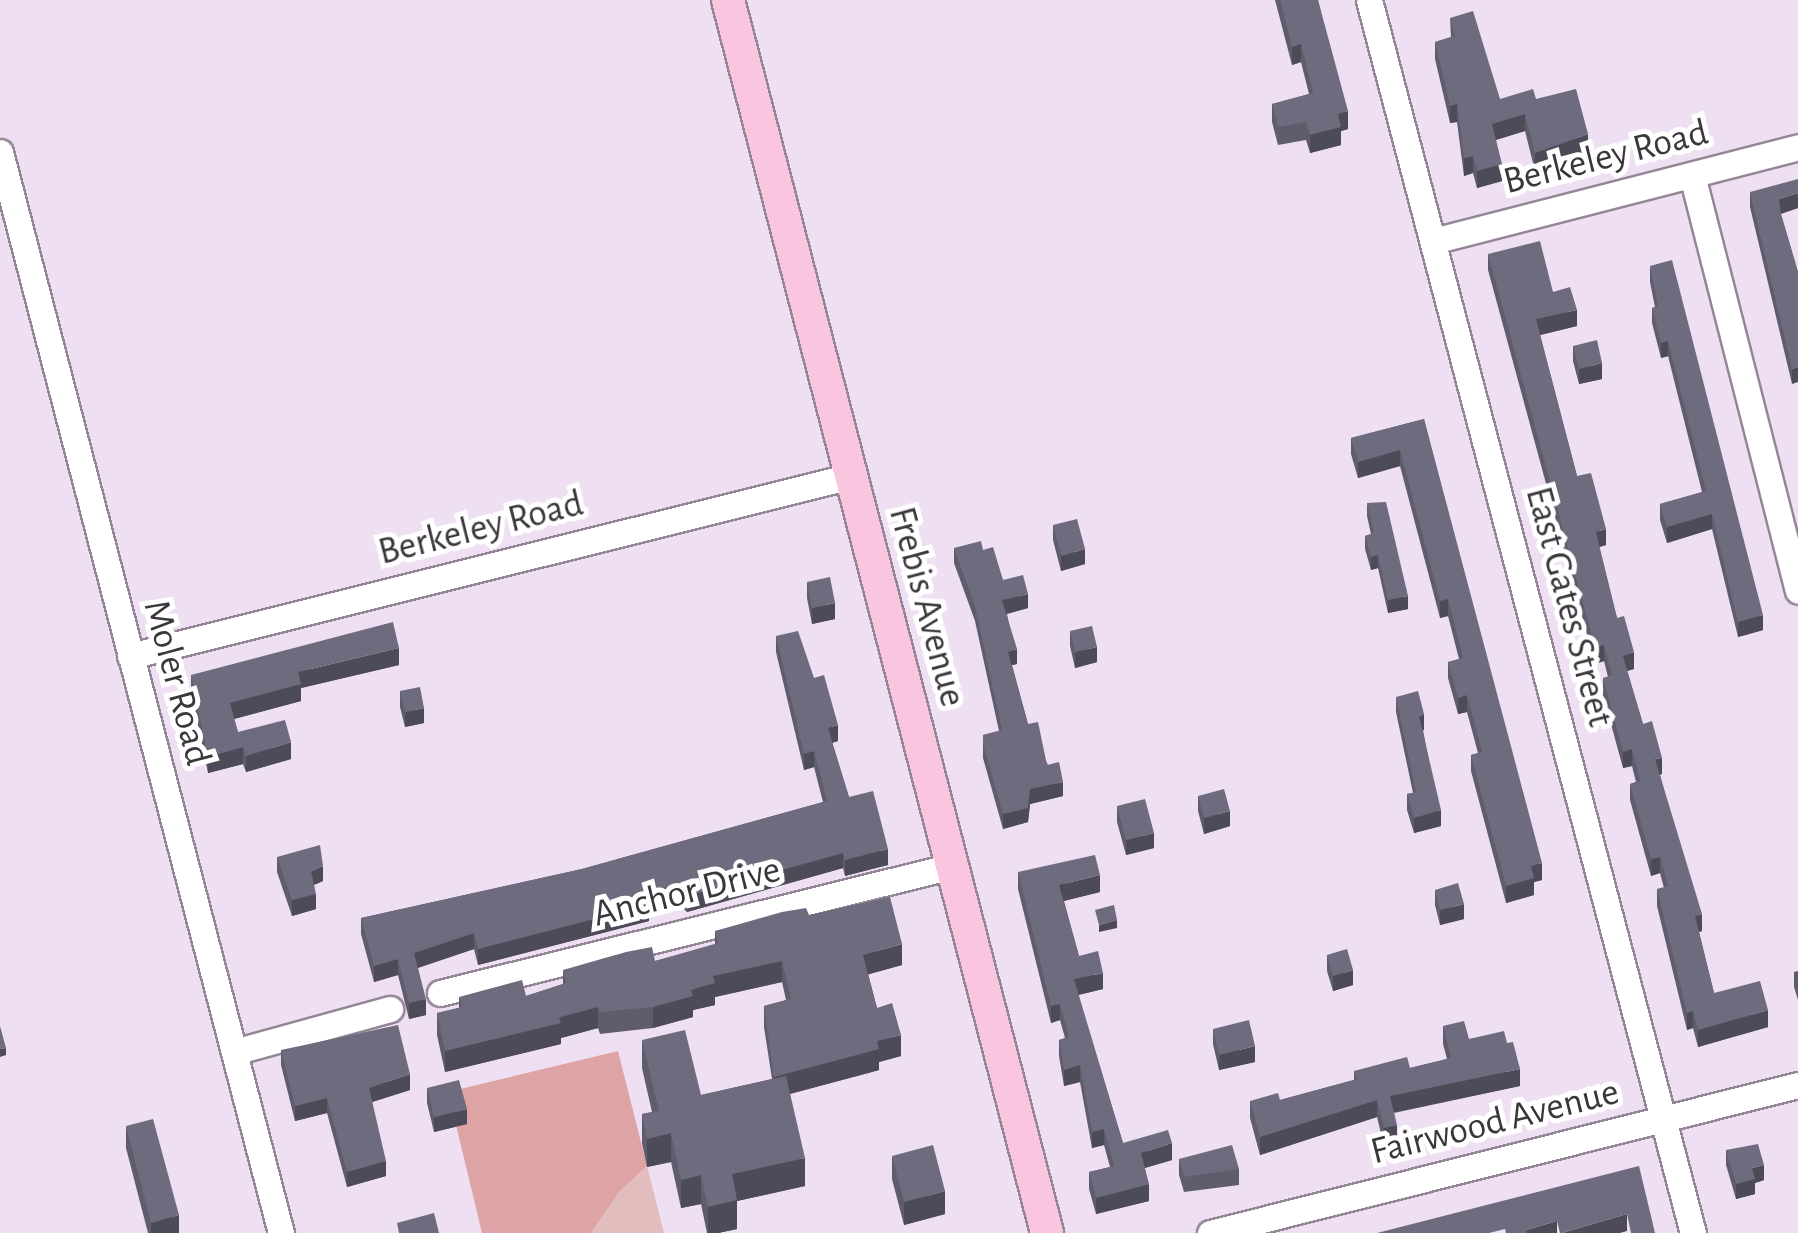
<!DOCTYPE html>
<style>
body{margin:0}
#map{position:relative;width:1798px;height:1233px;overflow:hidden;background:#efdff2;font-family:"Alegreya Sans",sans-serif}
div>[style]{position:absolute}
.green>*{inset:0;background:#e2bdbd}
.forest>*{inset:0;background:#dea3a4}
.roads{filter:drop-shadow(2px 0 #948697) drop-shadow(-2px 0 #948697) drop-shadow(0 2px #948697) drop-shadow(0 -2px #948697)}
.minor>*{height:25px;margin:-12.5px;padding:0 12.5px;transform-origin:12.5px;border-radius:12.5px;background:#fff}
.major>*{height:32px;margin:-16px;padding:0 16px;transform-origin:16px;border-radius:16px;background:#fac6df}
.wall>*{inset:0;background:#5f5c6c}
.shaded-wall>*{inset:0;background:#4d4b58}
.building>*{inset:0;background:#6e6b7e}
span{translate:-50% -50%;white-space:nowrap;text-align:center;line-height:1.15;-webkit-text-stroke:10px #fff;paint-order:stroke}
.street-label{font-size:38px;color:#3b353c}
</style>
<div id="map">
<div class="green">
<i style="clip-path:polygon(647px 1166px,664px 1233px,591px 1233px,619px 1192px)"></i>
</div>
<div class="forest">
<i style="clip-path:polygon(618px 1051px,647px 1166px,619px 1192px,591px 1233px,482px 1233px,448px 1092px)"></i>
</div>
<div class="roads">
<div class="minor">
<i style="left:1369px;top:0;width:1275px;rotate:75.28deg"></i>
<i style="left:0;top:152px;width:1117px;rotate:75.43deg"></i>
<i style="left:1692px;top:175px;width:429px;rotate:75.7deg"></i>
<i style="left:1433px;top:241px;width:377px;rotate:-14.4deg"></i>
<i style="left:130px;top:656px;width:743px;rotate:-14.02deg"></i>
<i style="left:440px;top:993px;width:528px;rotate:-13.93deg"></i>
<i style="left:234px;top:1052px;width:162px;rotate:-15.4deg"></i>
<i style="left:1210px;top:1233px;width:606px;rotate:-14.13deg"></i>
</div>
<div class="major">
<i style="left:728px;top:0;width:1274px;rotate:75.49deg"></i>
</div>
</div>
<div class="wall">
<i style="clip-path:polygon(1275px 0,1318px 0,1348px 129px,1341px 131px,1341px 145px,1310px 153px,1306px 140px,1278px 145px,1272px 122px,1272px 104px,1309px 94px,1301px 62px,1292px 65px)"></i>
<i style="clip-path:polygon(1450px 18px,1500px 99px,1536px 99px,1588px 151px,1535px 171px,1525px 131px,1496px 140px,1502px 181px,1477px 188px,1473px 173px,1464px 176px,1457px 122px,1450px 123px,1435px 59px,1435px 42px,1451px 37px)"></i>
<i style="clip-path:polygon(1750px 192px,1798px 208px,1781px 214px,1798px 272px,1792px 384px,1750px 207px)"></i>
<i style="clip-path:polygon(1488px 254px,1553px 292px,1577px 326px,1540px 335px,1577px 476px,1606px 545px,1599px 547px,1617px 618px,1634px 669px,1627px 671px,1643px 724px,1662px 774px,1660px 775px,1702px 931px,1699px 932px,1714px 993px,1768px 1027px,1698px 1047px,1693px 1028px,1687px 1030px,1657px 906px,1657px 889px,1664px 888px,1660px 873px,1651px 876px,1630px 800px,1630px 784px,1636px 782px,1632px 766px,1623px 768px,1603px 695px,1603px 678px,1608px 677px,1604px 661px,1595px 664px,1488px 270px)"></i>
<i style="clip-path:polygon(1650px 266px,1763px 630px,1738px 637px,1712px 529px,1667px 543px,1660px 520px,1660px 504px,1702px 492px,1668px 356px,1661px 358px,1652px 323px,1652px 308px,1655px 307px,1650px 282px)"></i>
<i style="clip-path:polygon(1573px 346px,1602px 379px,1579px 384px,1573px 361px)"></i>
<i style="clip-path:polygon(1424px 419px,1542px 880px,1534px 882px,1534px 895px,1506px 903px,1471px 771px,1471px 755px,1478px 753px,1467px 712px,1458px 714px,1448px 678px,1448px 662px,1459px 659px,1448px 616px,1440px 618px,1400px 466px,1358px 478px,1351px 454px,1351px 438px)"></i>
<i style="clip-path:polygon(1367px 503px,1408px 609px,1388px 613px,1378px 568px,1371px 570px,1365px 549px,1365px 536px,1371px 534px,1367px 516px)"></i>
<i style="clip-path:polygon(1053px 525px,1085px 564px,1061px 571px,1053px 540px)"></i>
<i style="clip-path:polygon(954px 548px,983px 550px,1003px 580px,1028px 608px,1007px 614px,1017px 664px,1012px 665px,1028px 724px,1063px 796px,1030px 804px,1028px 822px,1003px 829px,983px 758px,983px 735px,999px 731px,975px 621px,954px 563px)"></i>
<i style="clip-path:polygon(807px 582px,835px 619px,812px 624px,807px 598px)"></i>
<i style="clip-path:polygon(1070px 631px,1097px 662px,1075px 668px,1070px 646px)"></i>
<i style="clip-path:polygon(776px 636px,814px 678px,838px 741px,832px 743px,849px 797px,888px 865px,845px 876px,843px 868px,687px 912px,675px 901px,649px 908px,649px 921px,478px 965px,474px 949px,418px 968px,426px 1015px,409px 1019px,398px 975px,374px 982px,361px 934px,361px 918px,582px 869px,823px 802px,814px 767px,804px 770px,776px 652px)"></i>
<i style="clip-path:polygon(399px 665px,301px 688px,301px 701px,234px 719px,238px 732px,291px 759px,246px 772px,243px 764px,208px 773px,191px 692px,191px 675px)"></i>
<i style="clip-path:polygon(400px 691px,424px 723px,405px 727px,400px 707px)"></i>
<i style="clip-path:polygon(1396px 697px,1424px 730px,1423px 730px,1441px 826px,1414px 833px,1407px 810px,1407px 794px,1413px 793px,1396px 712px)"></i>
<i style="clip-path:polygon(1198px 796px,1230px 826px,1204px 834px,1198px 811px)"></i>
<i style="clip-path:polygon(1117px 806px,1154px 848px,1126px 855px,1117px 822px)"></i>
<i style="clip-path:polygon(277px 857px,323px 881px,314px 885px,316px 909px,292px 916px,277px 872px)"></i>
<i style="clip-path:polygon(1018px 872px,1100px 892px,1064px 901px,1079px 956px,1103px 989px,1078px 995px,1123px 1143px,1172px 1160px,1145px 1168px,1149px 1201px,1096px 1214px,1089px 1189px,1089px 1172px,1110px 1167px,1104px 1145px,1092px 1148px,1080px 1082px,1064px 1086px,1059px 1056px,1059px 1040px,1065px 1038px,1060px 1020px,1051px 1023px,1018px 889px)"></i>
<i style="clip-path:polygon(1435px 890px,1464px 919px,1440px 925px,1435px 905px)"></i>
<i style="clip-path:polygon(809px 915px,902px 965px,868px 974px,877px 1008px,901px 1056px,879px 1062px,879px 1070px,790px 1094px,805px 1186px,737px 1201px,737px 1229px,718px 1233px,707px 1233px,701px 1204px,681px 1208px,671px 1162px,647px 1167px,642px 1143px,642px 1114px,652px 1112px,642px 1068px,642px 1040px,701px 1095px,772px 1079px,764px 1027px,764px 1006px,786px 1000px,782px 982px,715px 997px,715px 1005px,693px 1010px,693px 1017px,653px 1028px,600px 1034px,598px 1028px,561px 1038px,561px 1044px,445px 1072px,437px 1035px,437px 1013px,459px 1008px,459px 997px,526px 996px,563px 984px,563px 970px,655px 961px,715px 945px,715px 931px)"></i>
<i style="clip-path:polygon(1327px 955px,1353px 985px,1333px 991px,1327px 971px)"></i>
<i style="clip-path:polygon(1798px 971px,1798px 1000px,1794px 987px,1794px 972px)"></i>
<i style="clip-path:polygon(1443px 1026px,1469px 1039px,1520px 1086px,1394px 1113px,1397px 1142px,1384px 1146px,1377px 1117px,1260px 1155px,1250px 1118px,1250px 1101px,1280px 1100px,1354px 1080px,1354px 1071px,1410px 1068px,1447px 1059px,1443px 1044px)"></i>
<i style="clip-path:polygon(1213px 1029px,1255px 1062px,1219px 1070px,1213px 1044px)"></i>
<i style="clip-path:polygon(281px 1050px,410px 1090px,372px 1102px,386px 1176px,347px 1187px,327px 1113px,295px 1121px,281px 1065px)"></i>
<i style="clip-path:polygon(427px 1088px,467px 1124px,434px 1132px,427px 1103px)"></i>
<i style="clip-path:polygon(126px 1126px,179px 1233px,148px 1233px,126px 1148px)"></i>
<i style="clip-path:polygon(1726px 1150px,1764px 1180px,1755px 1183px,1755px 1194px,1736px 1199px,1726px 1165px)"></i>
<i style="clip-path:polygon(892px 1156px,945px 1214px,904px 1225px,892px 1179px)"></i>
<i style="clip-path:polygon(1179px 1159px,1239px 1169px,1239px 1185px,1184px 1192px,1179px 1175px)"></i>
</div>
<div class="shaded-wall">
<i style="clip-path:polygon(1301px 44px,1301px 62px,1292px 65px,1292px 47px)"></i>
<i style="clip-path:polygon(1457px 104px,1457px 122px,1450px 123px,1450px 106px)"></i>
<i style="clip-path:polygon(1348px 111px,1348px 129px,1341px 131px,1341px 145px,1310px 153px,1310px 135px,1338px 114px)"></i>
<i style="clip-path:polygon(1525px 114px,1525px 131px,1492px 141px,1492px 124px)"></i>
<i style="clip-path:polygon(1588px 134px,1588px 151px,1535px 171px,1535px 153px)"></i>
<i style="clip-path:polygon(1473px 156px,1473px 173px,1464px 176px,1464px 158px)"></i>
<i style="clip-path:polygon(1502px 164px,1502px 181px,1477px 188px,1477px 171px)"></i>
<i style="clip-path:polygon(1798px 193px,1798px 208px,1779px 214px,1779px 199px)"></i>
<i style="clip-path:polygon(1577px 310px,1577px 326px,1536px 336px,1536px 319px)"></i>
<i style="clip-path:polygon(1668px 341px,1668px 356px,1661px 358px,1661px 343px)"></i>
<i style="clip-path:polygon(1602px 363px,1602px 379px,1579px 384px,1579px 369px)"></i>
<i style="clip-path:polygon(1798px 367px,1798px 382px,1792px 384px,1792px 369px)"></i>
<i style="clip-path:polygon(1400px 450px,1400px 466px,1358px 478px,1358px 462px)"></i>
<i style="clip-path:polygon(1712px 514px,1712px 529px,1667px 543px,1667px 527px)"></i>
<i style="clip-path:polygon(1606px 529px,1606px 545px,1596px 548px,1596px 532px)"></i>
<i style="clip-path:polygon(1085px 549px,1085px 564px,1061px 571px,1061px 556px)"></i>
<i style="clip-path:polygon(1378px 555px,1378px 568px,1371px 570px,1371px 557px)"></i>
<i style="clip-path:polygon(1028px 594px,1028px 608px,1002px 615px,1002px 600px)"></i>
<i style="clip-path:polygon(1408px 596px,1408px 609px,1388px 613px,1388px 600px)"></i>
<i style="clip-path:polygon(1448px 599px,1448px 616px,1440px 618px,1440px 601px)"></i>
<i style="clip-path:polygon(835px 603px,835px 619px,812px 624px,812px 608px)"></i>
<i style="clip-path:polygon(1763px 615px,1763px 630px,1738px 637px,1738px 622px)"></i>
<i style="clip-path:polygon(1604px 645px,1604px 661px,1595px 664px,1595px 647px)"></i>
<i style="clip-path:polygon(1097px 647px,1097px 662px,1075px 668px,1075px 652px)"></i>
<i style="clip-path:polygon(399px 648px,399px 665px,301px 688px,301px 701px,230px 720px,230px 703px,298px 672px)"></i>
<i style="clip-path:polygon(1017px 649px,1017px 664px,1008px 666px,1008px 652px)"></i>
<i style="clip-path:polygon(1634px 652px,1634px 669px,1623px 672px,1623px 656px)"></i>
<i style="clip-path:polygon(1467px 695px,1467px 712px,1458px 714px,1458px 698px)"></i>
<i style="clip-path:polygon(424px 708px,424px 723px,405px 727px,405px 712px)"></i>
<i style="clip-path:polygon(1424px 714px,1424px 730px,1419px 731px,1419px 716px)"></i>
<i style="clip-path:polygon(838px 725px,838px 741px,828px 744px,828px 728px)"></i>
<i style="clip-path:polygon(291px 742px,291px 759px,246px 772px,246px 756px)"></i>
<i style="clip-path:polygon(243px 747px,243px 764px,208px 773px,208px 757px)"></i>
<i style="clip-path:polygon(1632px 749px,1632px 766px,1623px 768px,1623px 752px)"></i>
<i style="clip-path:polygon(814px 751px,814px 767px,804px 770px,804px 754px)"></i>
<i style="clip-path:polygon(1662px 758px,1662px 774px,1655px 776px,1655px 759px)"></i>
<i style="clip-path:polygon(1063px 782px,1063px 796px,1030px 804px,1028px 822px,1003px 829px,1003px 814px,1030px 789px)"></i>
<i style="clip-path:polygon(1441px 810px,1441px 826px,1414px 833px,1414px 818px)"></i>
<i style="clip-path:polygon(1230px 811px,1230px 826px,1204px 834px,1204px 818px)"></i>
<i style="clip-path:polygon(1154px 833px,1154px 848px,1126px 855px,1126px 840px)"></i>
<i style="clip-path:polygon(888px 849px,888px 865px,845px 876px,845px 860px)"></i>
<i style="clip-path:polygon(843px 853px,843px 868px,687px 912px,687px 896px)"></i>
<i style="clip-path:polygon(1660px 857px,1660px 873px,1651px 876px,1651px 859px)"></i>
<i style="clip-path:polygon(1542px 863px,1542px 880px,1534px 882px,1534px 895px,1506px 903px,1506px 886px,1531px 866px)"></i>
<i style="clip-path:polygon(323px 866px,323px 881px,311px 886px,311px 871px)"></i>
<i style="clip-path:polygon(1100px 875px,1100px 892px,1059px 902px,1059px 885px)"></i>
<i style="clip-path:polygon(675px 885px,675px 901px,649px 908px,649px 921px,478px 965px,478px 949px,645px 893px)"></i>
<i style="clip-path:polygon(316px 894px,316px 909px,292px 916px,292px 900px)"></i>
<i style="clip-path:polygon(1464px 904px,1464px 919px,1440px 925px,1440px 910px)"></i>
<i style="clip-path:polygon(1702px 914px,1702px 931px,1695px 933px,1695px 916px)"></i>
<i style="clip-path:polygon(1117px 920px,1117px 928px,1099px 932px,1099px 925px)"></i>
<i style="clip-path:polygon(474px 933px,474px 949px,414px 969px,414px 953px)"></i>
<i style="clip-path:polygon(902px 944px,902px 965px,863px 976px,863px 955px)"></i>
<i style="clip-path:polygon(398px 959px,398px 975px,374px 982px,374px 966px)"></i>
<i style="clip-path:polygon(782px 961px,782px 982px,715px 997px,715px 1005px,693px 1010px,693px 1017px,653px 1028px,653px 1007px,691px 990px,713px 976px)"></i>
<i style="clip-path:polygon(1353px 970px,1353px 985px,1333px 991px,1333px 976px)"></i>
<i style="clip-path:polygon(1103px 973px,1103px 989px,1074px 996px,1074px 979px)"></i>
<i style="clip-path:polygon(426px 999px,426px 1015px,409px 1019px,409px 1003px)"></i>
<i style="clip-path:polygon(1060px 1004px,1060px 1020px,1051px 1023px,1051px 1006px)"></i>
<i style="clip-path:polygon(598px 1007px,598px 1028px,561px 1038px,561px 1044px,445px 1072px,445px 1051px)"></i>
<i style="clip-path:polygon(1768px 1010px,1768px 1027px,1698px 1047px,1698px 1030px)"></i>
<i style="clip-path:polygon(1693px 1011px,1693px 1028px,1687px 1030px,1687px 1013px)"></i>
<i style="clip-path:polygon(901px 1035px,901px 1056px,879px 1062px,879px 1070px,774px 1098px,774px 1077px,877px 1041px)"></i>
<i style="clip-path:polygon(1255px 1046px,1255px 1062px,1219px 1070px,1219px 1055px)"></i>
<i style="clip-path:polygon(6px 1048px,6px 1055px,0 1057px,0 1049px)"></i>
<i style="clip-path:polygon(1080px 1065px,1080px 1082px,1064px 1086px,1064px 1070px)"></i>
<i style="clip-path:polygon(1520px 1069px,1520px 1086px,1390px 1113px,1390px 1096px)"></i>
<i style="clip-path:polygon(410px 1074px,410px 1090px,369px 1103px,369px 1088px)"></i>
<i style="clip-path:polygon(327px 1098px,327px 1113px,295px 1121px,295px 1106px)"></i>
<i style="clip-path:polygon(1377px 1100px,1377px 1117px,1260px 1155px,1260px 1137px)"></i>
<i style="clip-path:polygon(467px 1109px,467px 1124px,434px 1132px,434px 1117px)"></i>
<i style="clip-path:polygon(1397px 1125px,1397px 1142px,1384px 1146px,1384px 1128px)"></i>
<i style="clip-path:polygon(1104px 1129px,1104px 1145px,1092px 1148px,1092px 1132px)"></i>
<i style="clip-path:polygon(671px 1133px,671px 1162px,647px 1167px,647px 1139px)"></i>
<i style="clip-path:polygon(1172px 1143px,1172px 1160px,1141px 1169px,1141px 1153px)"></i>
<i style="clip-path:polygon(805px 1158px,805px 1186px,737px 1201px,737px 1229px,718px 1233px,708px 1233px,708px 1207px,732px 1174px)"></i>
<i style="clip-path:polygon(386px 1161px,386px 1176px,347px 1187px,347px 1172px)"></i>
<i style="clip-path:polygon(1764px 1165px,1764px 1180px,1755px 1183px,1755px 1194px,1736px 1199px,1736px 1184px,1752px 1168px)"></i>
<i style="clip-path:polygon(701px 1175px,701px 1204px,681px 1208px,681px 1180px)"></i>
<i style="clip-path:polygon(1149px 1184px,1149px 1201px,1096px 1214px,1096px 1198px)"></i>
<i style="clip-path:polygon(945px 1191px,945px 1214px,904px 1225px,904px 1202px)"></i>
<i style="clip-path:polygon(1627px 1214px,1627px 1231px,1620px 1233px,1562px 1233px)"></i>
<i style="clip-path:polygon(179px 1215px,179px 1233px,151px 1233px,151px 1223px)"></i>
<i style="clip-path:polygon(1557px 1221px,1557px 1233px,1526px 1233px,1526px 1230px)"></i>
</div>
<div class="building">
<i style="clip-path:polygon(1280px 0,1318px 0,1348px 111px,1338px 114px,1341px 127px,1310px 135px,1306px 122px,1278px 127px,1272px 104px,1313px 93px,1301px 44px,1292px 47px)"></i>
<i style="clip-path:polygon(1473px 11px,1500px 99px,1533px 89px,1536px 99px,1576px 89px,1588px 134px,1535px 153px,1525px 114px,1492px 124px,1502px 164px,1477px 171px,1473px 156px,1464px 158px,1457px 104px,1450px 106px,1435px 42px,1455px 36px,1450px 18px)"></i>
<i style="clip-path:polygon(1798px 179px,1798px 193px,1779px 199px,1781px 215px,1798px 272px,1798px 367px,1792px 369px,1750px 192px)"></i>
<i style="clip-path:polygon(1540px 241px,1553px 292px,1570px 287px,1577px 310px,1536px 319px,1577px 476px,1591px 473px,1606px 529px,1596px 532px,1617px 618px,1624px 616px,1634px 652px,1623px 656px,1643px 724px,1652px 721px,1662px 758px,1655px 759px,1702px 914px,1695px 916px,1714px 993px,1760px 981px,1768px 1010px,1698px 1030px,1693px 1011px,1687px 1013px,1657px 889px,1668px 886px,1660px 857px,1651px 859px,1630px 784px,1640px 781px,1632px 749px,1623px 752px,1603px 678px,1612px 675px,1604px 645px,1595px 647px,1488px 254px)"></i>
<i style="clip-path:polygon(1672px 260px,1763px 615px,1738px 622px,1712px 514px,1667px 527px,1660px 504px,1706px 491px,1668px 341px,1661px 343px,1652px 308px,1658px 306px,1650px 266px)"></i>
<i style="clip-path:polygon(1597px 340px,1602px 363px,1579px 369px,1573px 346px)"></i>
<i style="clip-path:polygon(1424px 419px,1542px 863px,1531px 866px,1534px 878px,1506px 886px,1471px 755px,1482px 752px,1467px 695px,1458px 698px,1448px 662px,1463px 658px,1448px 599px,1440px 601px,1400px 450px,1358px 462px,1351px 438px)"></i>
<i style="clip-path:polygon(1386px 502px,1408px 596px,1388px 600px,1378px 555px,1371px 557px,1365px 536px,1374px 533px,1367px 503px)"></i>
<i style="clip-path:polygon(1077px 519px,1085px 549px,1061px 556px,1053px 525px)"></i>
<i style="clip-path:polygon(981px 541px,983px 550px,993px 547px,1003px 580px,1023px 575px,1028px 594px,1002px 600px,1017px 649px,1008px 652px,1028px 724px,1038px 722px,1047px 765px,1059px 762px,1063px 782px,1030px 789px,1028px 808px,1003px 814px,983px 744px,983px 735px,1002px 730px,975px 606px,954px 548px)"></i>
<i style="clip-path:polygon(830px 577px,835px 603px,812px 608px,807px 582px)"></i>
<i style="clip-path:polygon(393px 622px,399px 648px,298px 672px,301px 684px,230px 703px,238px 732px,285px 720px,291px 742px,246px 756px,243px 747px,208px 757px,191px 675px)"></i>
<i style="clip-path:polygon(1092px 626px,1097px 647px,1075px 652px,1070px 631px)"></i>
<i style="clip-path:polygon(798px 631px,814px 678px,824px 675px,838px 725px,828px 728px,849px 797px,873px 791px,888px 849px,845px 860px,843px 853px,687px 896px,675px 885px,645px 893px,649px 905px,478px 949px,474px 933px,414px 953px,426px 999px,409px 1003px,398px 959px,374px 966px,361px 918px,582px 869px,827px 801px,814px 751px,804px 754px,776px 636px)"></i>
<i style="clip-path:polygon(420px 687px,424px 708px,405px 712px,400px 691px)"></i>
<i style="clip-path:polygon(1418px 691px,1424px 714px,1419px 716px,1441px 810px,1414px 818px,1407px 794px,1416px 792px,1396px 697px)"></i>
<i style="clip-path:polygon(1224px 789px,1230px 811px,1204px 818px,1198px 796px)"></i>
<i style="clip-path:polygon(1145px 799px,1154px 833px,1126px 840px,1117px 806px)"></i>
<i style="clip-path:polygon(320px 845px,323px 866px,311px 871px,316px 894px,292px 900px,277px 857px)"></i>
<i style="clip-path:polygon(1095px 855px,1100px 875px,1059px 885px,1079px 956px,1098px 951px,1103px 973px,1074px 979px,1123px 1143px,1168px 1130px,1172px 1143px,1141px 1153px,1149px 1184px,1096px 1198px,1089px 1172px,1114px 1166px,1104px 1129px,1092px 1132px,1080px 1065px,1064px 1070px,1059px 1040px,1069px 1037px,1060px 1004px,1051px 1006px,1018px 872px)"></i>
<i style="clip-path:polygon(1458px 883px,1464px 904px,1440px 910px,1435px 890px)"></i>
<i style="clip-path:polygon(890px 897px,902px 944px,863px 955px,877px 1008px,892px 1003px,901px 1035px,877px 1041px,879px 1049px,774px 1077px,764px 1006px,791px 999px,782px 961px,713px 976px,715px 983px,691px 990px,693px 996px,653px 1007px,600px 1012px,598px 1007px,559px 1017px,561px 1023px,445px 1051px,437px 1013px,462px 1007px,459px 997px,522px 980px,526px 996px,566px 983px,563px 970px,626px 952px,652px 947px,655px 961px,718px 943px,715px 931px,782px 912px,806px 908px,809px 915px)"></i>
<i style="clip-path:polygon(1114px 905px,1117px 920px,1099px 925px,1095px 910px)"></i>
<i style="clip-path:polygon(1347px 949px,1353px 970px,1333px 976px,1327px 955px)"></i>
<i style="clip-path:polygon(1249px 1020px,1255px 1046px,1219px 1055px,1213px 1029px)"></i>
<i style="clip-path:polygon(1464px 1021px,1469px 1039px,1504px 1031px,1507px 1043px,1513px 1042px,1520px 1069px,1390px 1096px,1397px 1125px,1384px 1128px,1377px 1100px,1260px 1137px,1250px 1101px,1278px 1093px,1280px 1100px,1357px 1079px,1354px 1071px,1407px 1057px,1410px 1068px,1451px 1058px,1443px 1026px)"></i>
<i style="clip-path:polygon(398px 1025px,410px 1074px,369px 1088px,386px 1161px,347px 1172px,327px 1098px,295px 1106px,281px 1050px)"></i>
<i style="clip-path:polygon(0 1026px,6px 1048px,0 1049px)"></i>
<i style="clip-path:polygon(685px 1030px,701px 1095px,786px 1076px,805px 1158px,732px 1174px,737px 1200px,708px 1207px,701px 1175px,681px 1180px,671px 1133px,647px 1139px,642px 1114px,659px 1111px,642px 1040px)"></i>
<i style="clip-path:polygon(459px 1080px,467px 1109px,434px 1117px,427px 1088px)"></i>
<i style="clip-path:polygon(153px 1119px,179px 1215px,151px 1223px,126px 1126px)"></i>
<i style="clip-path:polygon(1758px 1144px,1764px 1165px,1752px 1168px,1755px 1179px,1736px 1184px,1726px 1150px)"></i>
<i style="clip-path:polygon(933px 1145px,945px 1191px,904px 1202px,892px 1156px)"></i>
<i style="clip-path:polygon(1232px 1145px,1239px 1169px,1184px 1177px,1179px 1159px)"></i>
<i style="clip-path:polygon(1639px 1166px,1655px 1233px,1631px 1233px,1627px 1214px,1562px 1233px,1560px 1233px,1557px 1221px,1526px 1230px,1527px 1233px,1506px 1233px,1505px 1229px,1489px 1233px,1377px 1233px)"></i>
<i style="clip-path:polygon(434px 1213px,439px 1233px,399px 1233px,397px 1223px)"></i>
</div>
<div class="street-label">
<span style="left:1606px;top:158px;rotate:-14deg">Berkeley Road</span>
<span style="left:481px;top:529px;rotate:-14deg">Berkeley Road</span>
<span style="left:926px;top:607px;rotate:75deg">Frebis Avenue</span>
<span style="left:1568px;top:607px;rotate:75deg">East Gates Street</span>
<span style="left:176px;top:683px;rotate:75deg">Moler Road</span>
<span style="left:687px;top:893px;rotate:-14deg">Anchor Drive</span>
<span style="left:1495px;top:1123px;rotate:-14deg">Fairwood Avenue</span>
</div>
</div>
